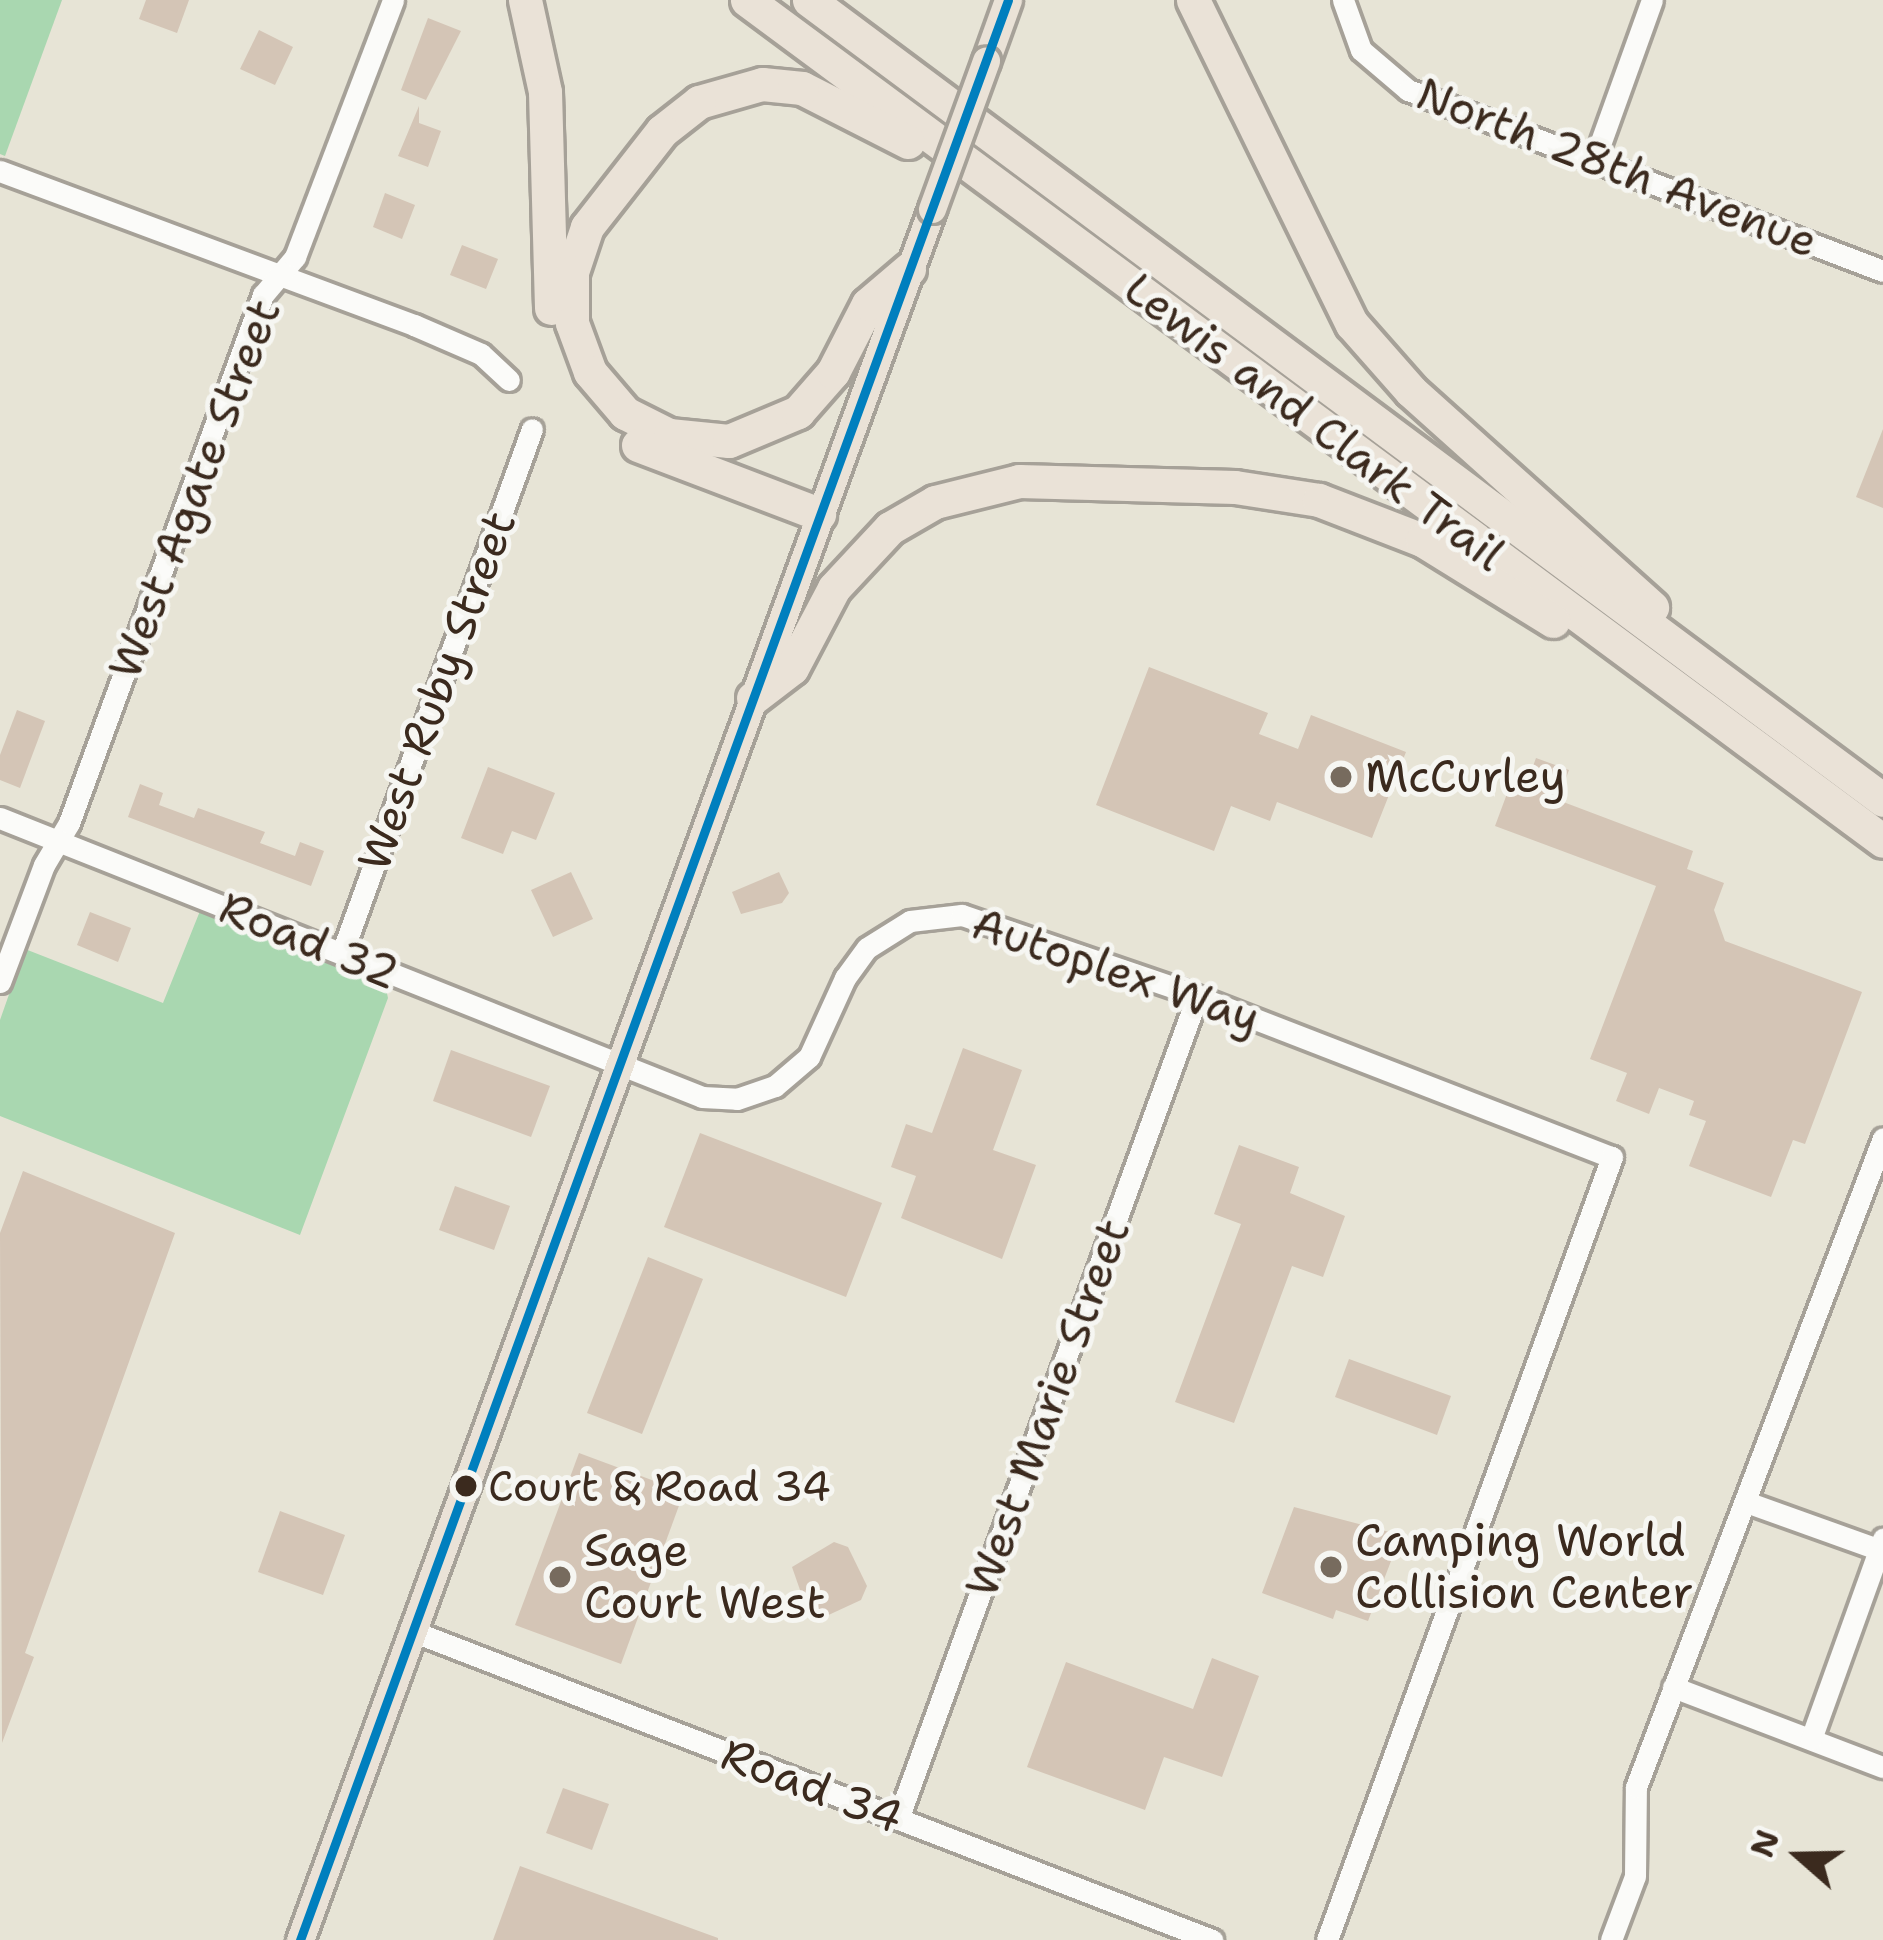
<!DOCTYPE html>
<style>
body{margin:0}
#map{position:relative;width:1883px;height:1940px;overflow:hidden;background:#e7e4d6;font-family:"Shantell Sans",sans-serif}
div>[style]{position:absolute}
.green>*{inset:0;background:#a9d7b0}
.building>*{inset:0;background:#d4c5b6}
.roads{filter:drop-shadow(3px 0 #a6a198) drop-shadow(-3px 0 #a6a198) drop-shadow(0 3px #a6a198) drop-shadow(0 -3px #a6a198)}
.minor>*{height:21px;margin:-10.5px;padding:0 10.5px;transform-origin:10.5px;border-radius:10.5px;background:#fbfbf9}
.major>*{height:27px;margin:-13.5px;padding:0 13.5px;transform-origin:13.5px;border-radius:13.5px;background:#eae2d7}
.highway>*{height:33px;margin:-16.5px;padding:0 16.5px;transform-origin:16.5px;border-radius:16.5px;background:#eae2d7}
.bridges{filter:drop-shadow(3px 0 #a6a198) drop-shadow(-3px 0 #a6a198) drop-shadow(0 3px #a6a198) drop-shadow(0 -3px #a6a198)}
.major-bridge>*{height:27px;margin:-13.5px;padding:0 13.5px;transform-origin:13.5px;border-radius:13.5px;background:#eae2d7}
.bus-1>*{height:9px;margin:-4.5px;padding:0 4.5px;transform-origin:4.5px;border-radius:4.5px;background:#007fbe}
.dots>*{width:33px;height:33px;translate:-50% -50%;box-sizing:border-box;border:6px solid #f6f6f2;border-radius:50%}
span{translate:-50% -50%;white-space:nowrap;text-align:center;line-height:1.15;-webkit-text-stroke:10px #f6f6f2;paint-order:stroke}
.bus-label{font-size:42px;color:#3b2a1e}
.left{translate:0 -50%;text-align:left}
.street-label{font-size:45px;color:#3b2a1e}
.poi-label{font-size:45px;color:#3b2a1e}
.north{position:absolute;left:1739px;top:1796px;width:120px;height:120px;-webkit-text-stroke:9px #f6f6f2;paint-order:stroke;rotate:290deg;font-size:33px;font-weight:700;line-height:48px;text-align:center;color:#3b2a1e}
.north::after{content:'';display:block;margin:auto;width:42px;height:54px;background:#3b2a1e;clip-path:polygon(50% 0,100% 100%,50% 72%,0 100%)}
</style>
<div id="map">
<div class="green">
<i style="clip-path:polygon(0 0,62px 0,5px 156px,0 154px)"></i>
<i style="clip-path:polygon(200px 911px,384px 980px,388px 998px,300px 1235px,0 1116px,0 1020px,25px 949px,163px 1003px)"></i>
</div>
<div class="building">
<i style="clip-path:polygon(146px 0,189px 0,177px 33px,139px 19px)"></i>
<i style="clip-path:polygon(428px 18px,461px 31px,426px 100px,401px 90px)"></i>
<i style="clip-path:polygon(259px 30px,293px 47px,275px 85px,240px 69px)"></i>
<i style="clip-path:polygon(419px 106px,419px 123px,441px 131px,428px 167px,398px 156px)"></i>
<i style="clip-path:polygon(385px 193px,415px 205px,402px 239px,373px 227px)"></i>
<i style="clip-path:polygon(462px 245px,498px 259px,486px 289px,450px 275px)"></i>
<i style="clip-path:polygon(1883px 429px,1883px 508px,1856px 497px)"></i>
<i style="clip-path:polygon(1149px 667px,1268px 713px,1259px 734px,1298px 749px,1311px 715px,1406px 752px,1372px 838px,1277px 802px,1270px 821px,1231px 806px,1214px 851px,1096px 805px)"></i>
<i style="clip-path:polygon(17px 710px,45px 721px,20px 788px,0 780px,0 755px)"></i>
<i style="clip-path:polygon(1536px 758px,1569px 770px,1558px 800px,1693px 851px,1687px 869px,1724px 883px,1714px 910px,1725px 941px,1862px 992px,1805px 1144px,1793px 1140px,1771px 1197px,1689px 1166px,1706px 1121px,1689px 1115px,1694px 1101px,1659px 1088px,1649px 1114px,1616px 1101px,1627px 1073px,1590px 1059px,1656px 886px,1495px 826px,1508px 791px,1522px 796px)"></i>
<i style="clip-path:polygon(488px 767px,555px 793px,536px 840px,512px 831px,503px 854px,461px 838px)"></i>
<i style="clip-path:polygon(140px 784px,163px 793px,159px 805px,194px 818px,198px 808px,265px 832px,260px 843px,295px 856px,300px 842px,324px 851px,311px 886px,128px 817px)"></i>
<i style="clip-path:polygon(571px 872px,593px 919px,553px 937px,531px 890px)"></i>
<i style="clip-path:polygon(779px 872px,789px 893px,782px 903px,741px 914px,732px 892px)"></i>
<i style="clip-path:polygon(90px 912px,131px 928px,118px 962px,77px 945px)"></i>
<i style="clip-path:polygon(963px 1048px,1022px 1070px,993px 1150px,1036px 1165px,1002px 1259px,901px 1218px,916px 1176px,891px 1167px,906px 1124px,932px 1133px)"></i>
<i style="clip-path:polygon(451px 1050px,550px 1086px,531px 1137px,433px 1101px)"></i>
<i style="clip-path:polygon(700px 1133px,882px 1203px,846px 1297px,664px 1227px)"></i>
<i style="clip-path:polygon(1239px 1145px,1299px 1167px,1290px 1193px,1345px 1216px,1323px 1277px,1292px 1266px,1234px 1423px,1175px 1402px,1241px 1224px,1214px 1214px)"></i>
<i style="clip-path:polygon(23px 1171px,175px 1233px,25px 1653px,34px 1657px,2px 1743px,0 1233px)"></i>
<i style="clip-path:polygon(455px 1186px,510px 1206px,494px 1250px,439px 1230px)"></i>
<i style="clip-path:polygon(648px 1257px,703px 1279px,642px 1434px,587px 1413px)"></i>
<i style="clip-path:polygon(1349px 1359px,1451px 1396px,1437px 1435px,1335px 1397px)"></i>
<i style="clip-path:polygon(579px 1453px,684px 1492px,621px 1664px,515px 1625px)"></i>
<i style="clip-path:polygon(1294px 1507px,1401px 1535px,1368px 1621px,1336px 1610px,1333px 1619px,1262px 1593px)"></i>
<i style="clip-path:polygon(280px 1511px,345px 1535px,323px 1595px,258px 1572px)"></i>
<i style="clip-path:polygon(834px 1542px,848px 1547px,867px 1586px,861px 1600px,822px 1618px,808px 1613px,792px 1567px)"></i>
<i style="clip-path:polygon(1212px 1658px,1259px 1676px,1222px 1777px,1164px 1757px,1145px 1810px,1027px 1767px,1066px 1662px,1193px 1709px)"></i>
<i style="clip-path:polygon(563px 1788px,609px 1804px,592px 1850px,546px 1833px)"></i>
<i style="clip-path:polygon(520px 1866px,718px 1938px,718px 1940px,493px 1940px)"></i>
</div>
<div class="roads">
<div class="minor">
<i style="left:1343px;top:0;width:53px;rotate:70.2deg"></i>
<i style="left:1361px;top:50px;width:62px;rotate:40.4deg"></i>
<i style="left:1408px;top:90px;width:508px;rotate:20.86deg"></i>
<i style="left:1594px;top:161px;width:171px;rotate:-70.2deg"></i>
<i style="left:0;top:171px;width:442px;rotate:20.4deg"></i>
<i style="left:414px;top:325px;width:73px;rotate:23.4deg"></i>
<i style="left:481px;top:354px;width:38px;rotate:43deg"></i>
<i style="left:0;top:818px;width:755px;rotate:21.67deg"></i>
<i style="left:702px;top:1097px;width:35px;rotate:3deg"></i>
<i style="left:737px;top:1099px;width:40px;rotate:-18.9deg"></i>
<i style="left:775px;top:1086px;width:45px;rotate:-40.5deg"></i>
<i style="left:809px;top:1057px;width:87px;rotate:-65.5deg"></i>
<i style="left:845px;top:978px;width:37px;rotate:-54deg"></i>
<i style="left:867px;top:948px;width:51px;rotate:-32.1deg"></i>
<i style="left:910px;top:921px;width:52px;rotate:-6.6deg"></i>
<i style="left:962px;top:915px;width:228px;rotate:18.9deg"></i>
<i style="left:1178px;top:989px;width:465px;rotate:21.2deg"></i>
<i style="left:1612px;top:1157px;width:833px;rotate:110deg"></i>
<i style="left:342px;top:953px;width:557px;rotate:-70.07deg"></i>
<i style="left:0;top:982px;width:125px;rotate:-69.4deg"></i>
<i style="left:44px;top:865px;width:49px;rotate:-59.2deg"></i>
<i style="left:69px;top:823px;width:563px;rotate:-69.83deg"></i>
<i style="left:263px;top:295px;width:50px;rotate:-49.9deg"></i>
<i style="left:295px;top:257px;width:275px;rotate:-69.1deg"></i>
<i style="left:1746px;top:1502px;width:145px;rotate:19.7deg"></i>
<i style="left:412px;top:1631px;width:858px;rotate:21.12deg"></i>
<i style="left:1673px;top:1687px;width:225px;rotate:20.9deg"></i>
<i style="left:1811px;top:1739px;width:213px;rotate:-70.2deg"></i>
<i style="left:898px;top:1819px;width:875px;rotate:-70.01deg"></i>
<i style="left:1611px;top:1940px;width:68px;rotate:-69.4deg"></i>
<i style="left:1635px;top:1876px;width:89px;rotate:-89.4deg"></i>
<i style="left:1636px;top:1787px;width:694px;rotate:-69.16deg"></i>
</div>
<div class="major">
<i style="left:986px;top:61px;width:65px;rotate:-70.2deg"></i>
<i style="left:300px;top:1940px;width:1843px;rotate:-69.94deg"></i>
</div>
<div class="highway">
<i style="left:525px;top:0;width:94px;rotate:77.7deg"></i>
<i style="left:545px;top:92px;width:216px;rotate:88.4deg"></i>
<i style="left:747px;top:0;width:1413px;rotate:36.51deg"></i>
<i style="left:809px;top:0;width:1339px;rotate:36.68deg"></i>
<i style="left:1193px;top:0;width:361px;rotate:63.9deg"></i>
<i style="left:1352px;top:324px;width:89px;rotate:48.6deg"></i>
<i style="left:1411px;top:391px;width:324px;rotate:41.9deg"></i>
<i style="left:908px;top:142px;width:119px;rotate:-153deg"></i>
<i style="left:802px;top:88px;width:40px;rotate:-174.3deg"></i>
<i style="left:762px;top:84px;width:66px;rotate:164.1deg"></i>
<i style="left:699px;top:102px;width:47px;rotate:141.9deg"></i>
<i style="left:662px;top:131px;width:122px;rotate:128deg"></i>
<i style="left:587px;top:227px;width:47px;rotate:108.4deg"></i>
<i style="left:572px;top:272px;width:51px;rotate:90deg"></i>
<i style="left:572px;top:323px;width:52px;rotate:69.8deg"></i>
<i style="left:590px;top:372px;width:54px;rotate:49.5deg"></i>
<i style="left:625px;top:413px;width:49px;rotate:26.6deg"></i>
<i style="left:669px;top:435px;width:60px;rotate:5.7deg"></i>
<i style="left:729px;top:441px;width:75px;rotate:-22.8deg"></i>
<i style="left:798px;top:412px;width:53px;rotate:-48.8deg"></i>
<i style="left:833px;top:372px;width:76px;rotate:-62.8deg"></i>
<i style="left:868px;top:304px;width:54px;rotate:-40.5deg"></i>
<i style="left:638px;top:445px;width:194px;rotate:20.9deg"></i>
<i style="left:753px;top:698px;width:49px;rotate:-37.6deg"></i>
<i style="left:792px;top:668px;width:90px;rotate:-62.3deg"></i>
<i style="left:834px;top:588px;width:82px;rotate:-47deg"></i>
<i style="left:890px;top:528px;width:52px;rotate:-30deg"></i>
<i style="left:935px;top:502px;width:87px;rotate:-14deg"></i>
<i style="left:1019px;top:481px;width:216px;rotate:1.6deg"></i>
<i style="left:1235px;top:487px;width:85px;rotate:8.8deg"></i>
<i style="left:1319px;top:500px;width:110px;rotate:21.2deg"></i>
<i style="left:1422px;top:540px;width:154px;rotate:31.7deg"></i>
</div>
</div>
<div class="bridges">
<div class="major-bridge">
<i style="left:932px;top:209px;width:158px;rotate:-70deg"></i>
</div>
</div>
<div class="bus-1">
<i style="left:300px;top:1940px;width:2065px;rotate:-69.95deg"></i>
</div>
<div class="dots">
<i style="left:1341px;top:777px;background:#776b5e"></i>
<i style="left:466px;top:1486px;background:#3b2a1e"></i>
<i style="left:1331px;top:1567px;background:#776b5e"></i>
<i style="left:560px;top:1577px;background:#776b5e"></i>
</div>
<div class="bus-label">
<span class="left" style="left:488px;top:1486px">Court &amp; Road 34</span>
</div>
<div class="street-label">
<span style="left:1617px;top:168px;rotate:21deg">North 28th Avenue</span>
<span style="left:1314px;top:422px;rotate:37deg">Lewis and Clark Trail</span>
<span style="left:195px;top:489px;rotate:-69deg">West Agate Street</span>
<span style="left:437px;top:691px;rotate:-70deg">West Ruby Street</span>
<span style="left:309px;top:941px;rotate:22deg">Road 32</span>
<span style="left:1116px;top:971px;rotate:19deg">Autoplex Way</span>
<span style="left:1048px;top:1408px;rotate:-70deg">West Marie Street</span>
<span style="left:812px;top:1786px;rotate:21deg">Road 34</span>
</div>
<div class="poi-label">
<span class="left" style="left:1365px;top:777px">McCurley</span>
<span class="left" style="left:1355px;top:1567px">Camping World<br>Collision Center</span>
<span class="left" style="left:584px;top:1577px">Sage<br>Court West</span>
</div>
<div class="north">N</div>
</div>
